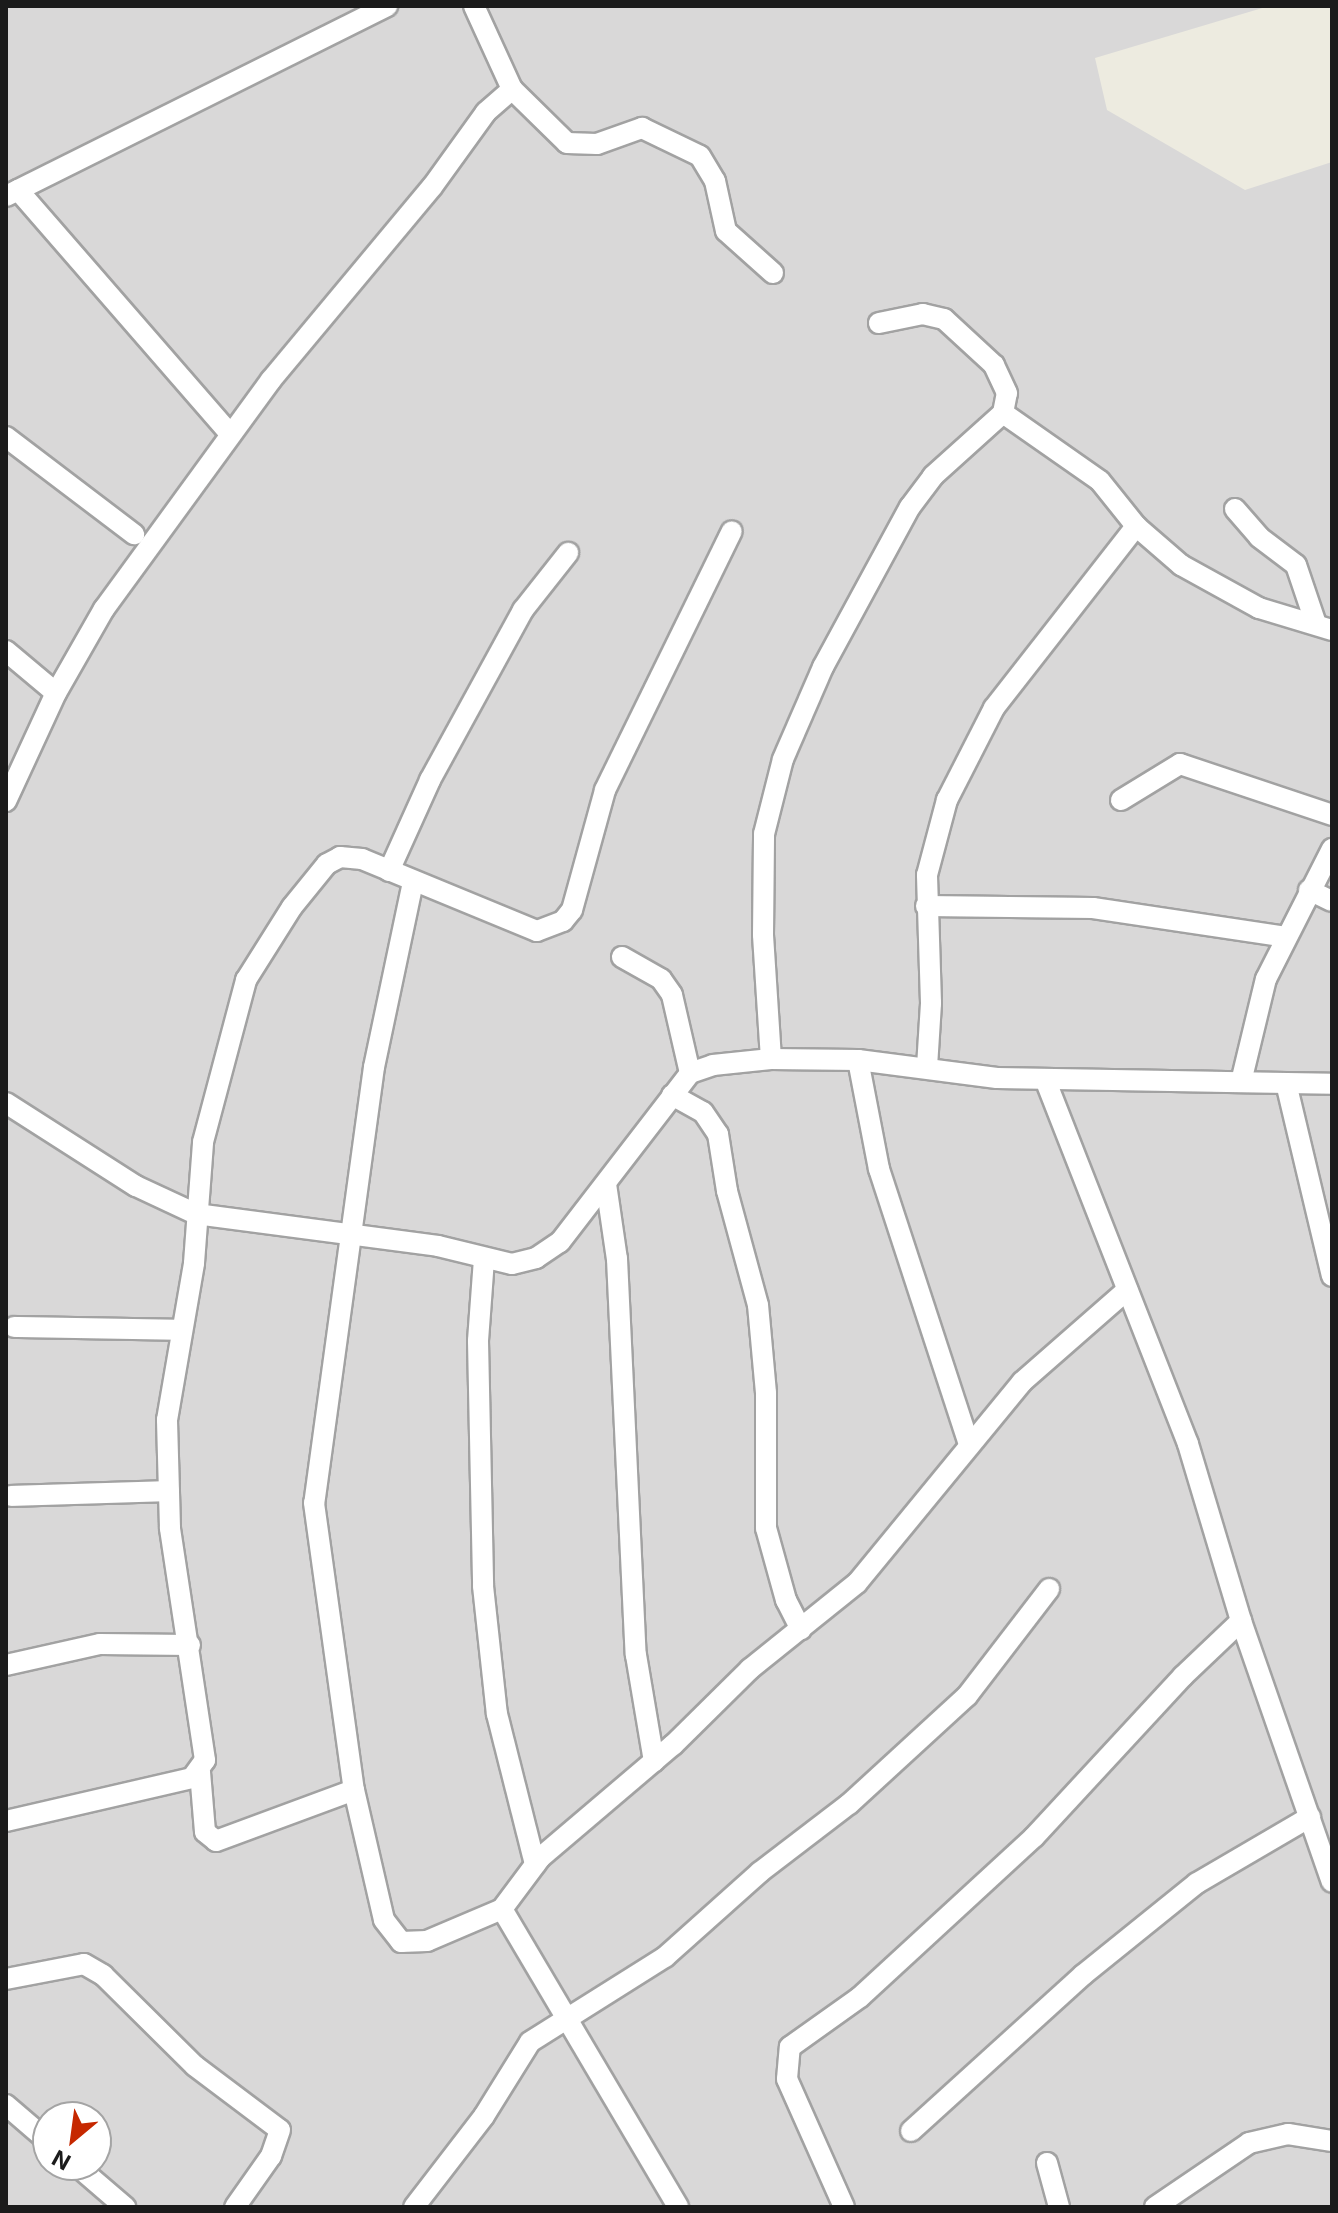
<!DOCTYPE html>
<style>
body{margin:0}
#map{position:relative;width:1338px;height:2213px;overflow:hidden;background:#edebe0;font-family:Inter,sans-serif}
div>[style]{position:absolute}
.residential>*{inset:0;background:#d9d8d8}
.roads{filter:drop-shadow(2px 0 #a2a2a2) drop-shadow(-2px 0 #a2a2a2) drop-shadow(0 2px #a2a2a2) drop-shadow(0 -2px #a2a2a2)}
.street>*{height:20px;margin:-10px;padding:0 10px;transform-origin:10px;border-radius:10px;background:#fff}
span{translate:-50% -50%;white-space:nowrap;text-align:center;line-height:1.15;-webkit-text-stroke:7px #fff;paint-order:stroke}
.frame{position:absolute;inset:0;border:8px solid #1b1b1b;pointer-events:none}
.north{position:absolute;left:32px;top:2101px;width:80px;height:80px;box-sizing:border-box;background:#fff;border:2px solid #a4a4a4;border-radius:50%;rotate:209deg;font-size:22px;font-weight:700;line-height:32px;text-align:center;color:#1b1b1b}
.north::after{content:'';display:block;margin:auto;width:28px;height:36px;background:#c62800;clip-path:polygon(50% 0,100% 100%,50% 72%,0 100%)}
</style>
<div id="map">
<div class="residential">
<i style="clip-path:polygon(evenodd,6px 6px,1269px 6px,1095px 58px,1107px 110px,1245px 190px,1332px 162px,1332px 2207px,6px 2207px,6px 6px,48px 2117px,96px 2117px,96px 2165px,48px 2165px,48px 2117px)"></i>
</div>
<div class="roads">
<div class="street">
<i style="left:512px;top:89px;width:77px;rotate:44.5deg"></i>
<i style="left:567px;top:143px;width:30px;rotate:2deg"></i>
<i style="left:597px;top:144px;width:48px;rotate:-19.6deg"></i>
<i style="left:642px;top:128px;width:64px;rotate:25.8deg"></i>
<i style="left:700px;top:156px;width:29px;rotate:59deg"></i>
<i style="left:715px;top:181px;width:51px;rotate:77.6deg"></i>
<i style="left:726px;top:231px;width:63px;rotate:41.8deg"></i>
<i style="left:18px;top:190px;width:323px;rotate:49deg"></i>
<i style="left:6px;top:196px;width:426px;rotate:-26.5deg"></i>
<i style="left:1003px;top:413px;width:118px;rotate:35deg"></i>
<i style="left:1100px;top:481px;width:58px;rotate:51.3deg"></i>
<i style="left:1136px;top:526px;width:60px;rotate:40.9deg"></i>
<i style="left:1181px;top:565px;width:89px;rotate:28.9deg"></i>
<i style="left:1259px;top:608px;width:76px;rotate:16.8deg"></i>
<i style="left:6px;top:437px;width:161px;rotate:37.2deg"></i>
<i style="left:1235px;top:509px;width:37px;rotate:49deg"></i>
<i style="left:1259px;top:537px;width:46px;rotate:37.1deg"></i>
<i style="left:1296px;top:565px;width:62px;rotate:71.3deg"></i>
<i style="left:6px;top:651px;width:65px;rotate:40deg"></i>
<i style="left:1121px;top:800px;width:69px;rotate:-31.4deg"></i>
<i style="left:1180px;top:764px;width:160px;rotate:18.5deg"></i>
<i style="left:6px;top:801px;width:119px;rotate:-65.2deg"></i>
<i style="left:56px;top:693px;width:97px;rotate:-60.3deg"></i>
<i style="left:104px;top:609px;width:283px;rotate:-53.9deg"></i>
<i style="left:271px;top:380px;width:251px;rotate:-50.2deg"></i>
<i style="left:432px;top:187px;width:92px;rotate:-54.2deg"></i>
<i style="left:486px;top:112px;width:35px;rotate:-41deg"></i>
<i style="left:512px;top:89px;width:91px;rotate:-114.6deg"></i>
<i style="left:389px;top:871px;width:100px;rotate:-65.7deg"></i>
<i style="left:430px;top:780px;width:194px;rotate:-61.3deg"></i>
<i style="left:523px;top:610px;width:73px;rotate:-51.7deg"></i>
<i style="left:413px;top:882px;width:189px;rotate:101.9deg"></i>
<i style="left:374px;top:1067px;width:440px;rotate:97.8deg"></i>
<i style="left:314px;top:1503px;width:290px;rotate:82.1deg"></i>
<i style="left:354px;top:1790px;width:133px;rotate:77deg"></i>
<i style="left:384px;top:1920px;width:28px;rotate:52deg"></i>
<i style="left:401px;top:1942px;width:26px;rotate:-2deg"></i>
<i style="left:427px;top:1941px;width:82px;rotate:-23.1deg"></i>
<i style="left:502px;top:1909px;width:64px;rotate:-53.3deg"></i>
<i style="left:540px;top:1858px;width:175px;rotate:-40.4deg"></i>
<i style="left:673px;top:1745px;width:108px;rotate:-44.6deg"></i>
<i style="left:750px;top:1669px;width:137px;rotate:-38.8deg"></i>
<i style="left:857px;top:1583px;width:260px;rotate:-50.6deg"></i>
<i style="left:1022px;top:1382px;width:140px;rotate:-41.2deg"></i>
<i style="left:1309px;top:890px;width:25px;rotate:26deg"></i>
<i style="left:926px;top:906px;width:167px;rotate:0.7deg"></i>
<i style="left:1093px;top:908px;width:195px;rotate:8.5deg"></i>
<i style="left:622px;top:957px;width:45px;rotate:29.4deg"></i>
<i style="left:661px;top:979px;width:19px;rotate:55deg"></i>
<i style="left:672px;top:995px;width:80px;rotate:77deg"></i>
<i style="left:771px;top:1059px;width:125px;rotate:-93.7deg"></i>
<i style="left:763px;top:934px;width:100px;rotate:-89.4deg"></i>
<i style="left:764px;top:834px;width:77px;rotate:-75.8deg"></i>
<i style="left:783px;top:759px;width:100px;rotate:-66.5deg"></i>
<i style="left:823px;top:667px;width:182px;rotate:-61.5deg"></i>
<i style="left:910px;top:507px;width:39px;rotate:-53deg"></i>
<i style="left:933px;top:476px;width:94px;rotate:-42deg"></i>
<i style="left:1003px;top:413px;width:20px;rotate:-79deg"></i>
<i style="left:1007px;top:393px;width:31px;rotate:-115deg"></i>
<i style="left:994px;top:365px;width:68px;rotate:-137.4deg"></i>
<i style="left:944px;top:319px;width:22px;rotate:-167deg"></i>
<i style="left:923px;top:314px;width:45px;rotate:168.4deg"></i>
<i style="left:858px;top:1060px;width:111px;rotate:79.1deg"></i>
<i style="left:879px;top:1169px;width:290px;rotate:71.9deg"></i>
<i style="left:927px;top:1067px;width:64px;rotate:-86.4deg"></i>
<i style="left:931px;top:1003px;width:128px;rotate:-91.8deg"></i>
<i style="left:927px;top:875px;width:78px;rotate:-75.1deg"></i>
<i style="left:947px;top:800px;width:103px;rotate:-62.9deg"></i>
<i style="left:994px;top:708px;width:231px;rotate:-52deg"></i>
<i style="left:1045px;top:1079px;width:392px;rotate:68.6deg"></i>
<i style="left:1188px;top:1444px;width:185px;rotate:73.3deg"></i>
<i style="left:1241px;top:1621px;width:276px;rotate:70.8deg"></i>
<i style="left:1241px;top:1082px;width:106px;rotate:-76.4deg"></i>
<i style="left:1266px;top:979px;width:146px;rotate:-63.1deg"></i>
<i style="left:1286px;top:1083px;width:198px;rotate:76.6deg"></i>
<i style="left:672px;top:1095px;width:35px;rotate:29deg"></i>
<i style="left:703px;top:1112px;width:27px;rotate:56deg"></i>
<i style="left:718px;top:1134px;width:58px;rotate:81deg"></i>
<i style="left:727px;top:1191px;width:118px;rotate:74.8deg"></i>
<i style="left:758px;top:1305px;width:88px;rotate:84.8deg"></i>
<i style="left:766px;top:1393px;width:135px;rotate:90deg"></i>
<i style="left:766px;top:1528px;width:75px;rotate:74.5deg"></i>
<i style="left:786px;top:1600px;width:33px;rotate:63deg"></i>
<i style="left:6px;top:1103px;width:154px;rotate:32.6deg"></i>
<i style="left:136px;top:1186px;width:66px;rotate:25deg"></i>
<i style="left:196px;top:1214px;width:244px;rotate:7.5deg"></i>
<i style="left:438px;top:1246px;width:76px;rotate:13.7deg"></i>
<i style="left:512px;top:1264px;width:25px;rotate:-14deg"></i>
<i style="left:536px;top:1258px;width:29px;rotate:-34deg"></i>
<i style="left:560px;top:1242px;width:213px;rotate:-52.4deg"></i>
<i style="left:690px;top:1073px;width:24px;rotate:-19deg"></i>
<i style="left:713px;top:1065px;width:58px;rotate:-5.9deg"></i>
<i style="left:771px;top:1059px;width:87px;rotate:0.7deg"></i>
<i style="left:858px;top:1060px;width:140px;rotate:7.4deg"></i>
<i style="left:997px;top:1078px;width:335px;rotate:1deg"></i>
<i style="left:606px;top:1184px;width:76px;rotate:81.7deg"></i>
<i style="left:617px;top:1259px;width:396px;rotate:87.3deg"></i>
<i style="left:636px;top:1655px;width:108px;rotate:80.4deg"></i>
<i style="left:484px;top:1259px;width:82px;rotate:94.2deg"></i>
<i style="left:478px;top:1341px;width:245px;rotate:88.8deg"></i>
<i style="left:483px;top:1586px;width:129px;rotate:83.8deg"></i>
<i style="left:497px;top:1714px;width:155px;rotate:75.8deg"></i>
<i style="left:14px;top:1327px;width:166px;rotate:1deg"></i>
<i style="left:11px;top:1496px;width:158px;rotate:-1.8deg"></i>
<i style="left:6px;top:1665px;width:96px;rotate:-12.6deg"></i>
<i style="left:100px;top:1644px;width:90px;rotate:0.6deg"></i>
<i style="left:200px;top:1772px;width:60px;rotate:85.2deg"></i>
<i style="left:205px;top:1832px;width:14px;rotate:39deg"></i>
<i style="left:216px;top:1841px;width:147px;rotate:-20.3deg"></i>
<i style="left:6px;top:1821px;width:191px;rotate:-13deg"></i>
<i style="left:192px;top:1778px;width:22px;rotate:-54deg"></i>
<i style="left:205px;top:1760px;width:235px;rotate:-98.6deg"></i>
<i style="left:170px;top:1528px;width:108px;rotate:-91.6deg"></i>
<i style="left:167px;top:1420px;width:159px;rotate:-80.2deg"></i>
<i style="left:194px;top:1263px;width:121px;rotate:-85.7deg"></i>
<i style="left:203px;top:1142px;width:168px;rotate:-75.1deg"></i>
<i style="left:246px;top:980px;width:86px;rotate:-57.8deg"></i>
<i style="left:292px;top:907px;width:55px;rotate:-50.9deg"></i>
<i style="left:327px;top:864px;width:15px;rotate:-28deg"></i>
<i style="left:340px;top:857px;width:22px;rotate:5deg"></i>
<i style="left:362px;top:859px;width:189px;rotate:22.4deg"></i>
<i style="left:537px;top:931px;width:28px;rotate:-21deg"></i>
<i style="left:563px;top:921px;width:14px;rotate:-51deg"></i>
<i style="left:572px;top:910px;width:124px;rotate:-74.6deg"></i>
<i style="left:605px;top:790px;width:288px;rotate:-63.9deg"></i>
<i style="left:502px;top:1909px;width:346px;rotate:59.4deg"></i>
<i style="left:6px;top:1979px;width:79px;rotate:-10.9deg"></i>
<i style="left:84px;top:1964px;width:22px;rotate:30deg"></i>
<i style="left:103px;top:1975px;width:129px;rotate:44.7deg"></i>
<i style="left:195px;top:2066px;width:106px;rotate:37deg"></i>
<i style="left:280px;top:2130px;width:28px;rotate:109deg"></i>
<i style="left:271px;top:2156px;width:62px;rotate:125.2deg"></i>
<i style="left:6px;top:2105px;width:55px;rotate:40.6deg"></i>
<i style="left:911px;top:2131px;width:232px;rotate:-42.2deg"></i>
<i style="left:1083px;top:1975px;width:146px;rotate:-38.9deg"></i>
<i style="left:1197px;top:1883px;width:131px;rotate:-30.3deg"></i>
<i style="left:1047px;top:2163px;width:46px;rotate:74.7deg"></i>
<i style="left:76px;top:2165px;width:65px;rotate:40.6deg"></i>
<i style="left:414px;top:2207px;width:115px;rotate:-52.4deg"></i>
<i style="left:484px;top:2116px;width:87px;rotate:-58.1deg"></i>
<i style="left:530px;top:2042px;width:160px;rotate:-32.2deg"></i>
<i style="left:665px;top:1957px;width:127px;rotate:-41.8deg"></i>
<i style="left:760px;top:1872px;width:112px;rotate:-37.4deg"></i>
<i style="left:849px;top:1804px;width:160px;rotate:-42.5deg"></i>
<i style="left:967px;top:1696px;width:135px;rotate:-52.5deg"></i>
<i style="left:844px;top:2207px;width:140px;rotate:-114deg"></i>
<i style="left:787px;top:2079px;width:32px;rotate:-85deg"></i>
<i style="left:790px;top:2047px;width:86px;rotate:-35.5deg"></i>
<i style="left:860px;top:1997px;width:236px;rotate:-42.6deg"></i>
<i style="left:1034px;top:1837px;width:219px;rotate:-47.2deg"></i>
<i style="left:1183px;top:1676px;width:80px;rotate:-43.5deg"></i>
<i style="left:1155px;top:2207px;width:114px;rotate:-34.2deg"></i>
<i style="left:1249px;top:2143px;width:40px;rotate:-13deg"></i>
<i style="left:1288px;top:2134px;width:45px;rotate:9deg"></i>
</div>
</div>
<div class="frame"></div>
<div class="north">N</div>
</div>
